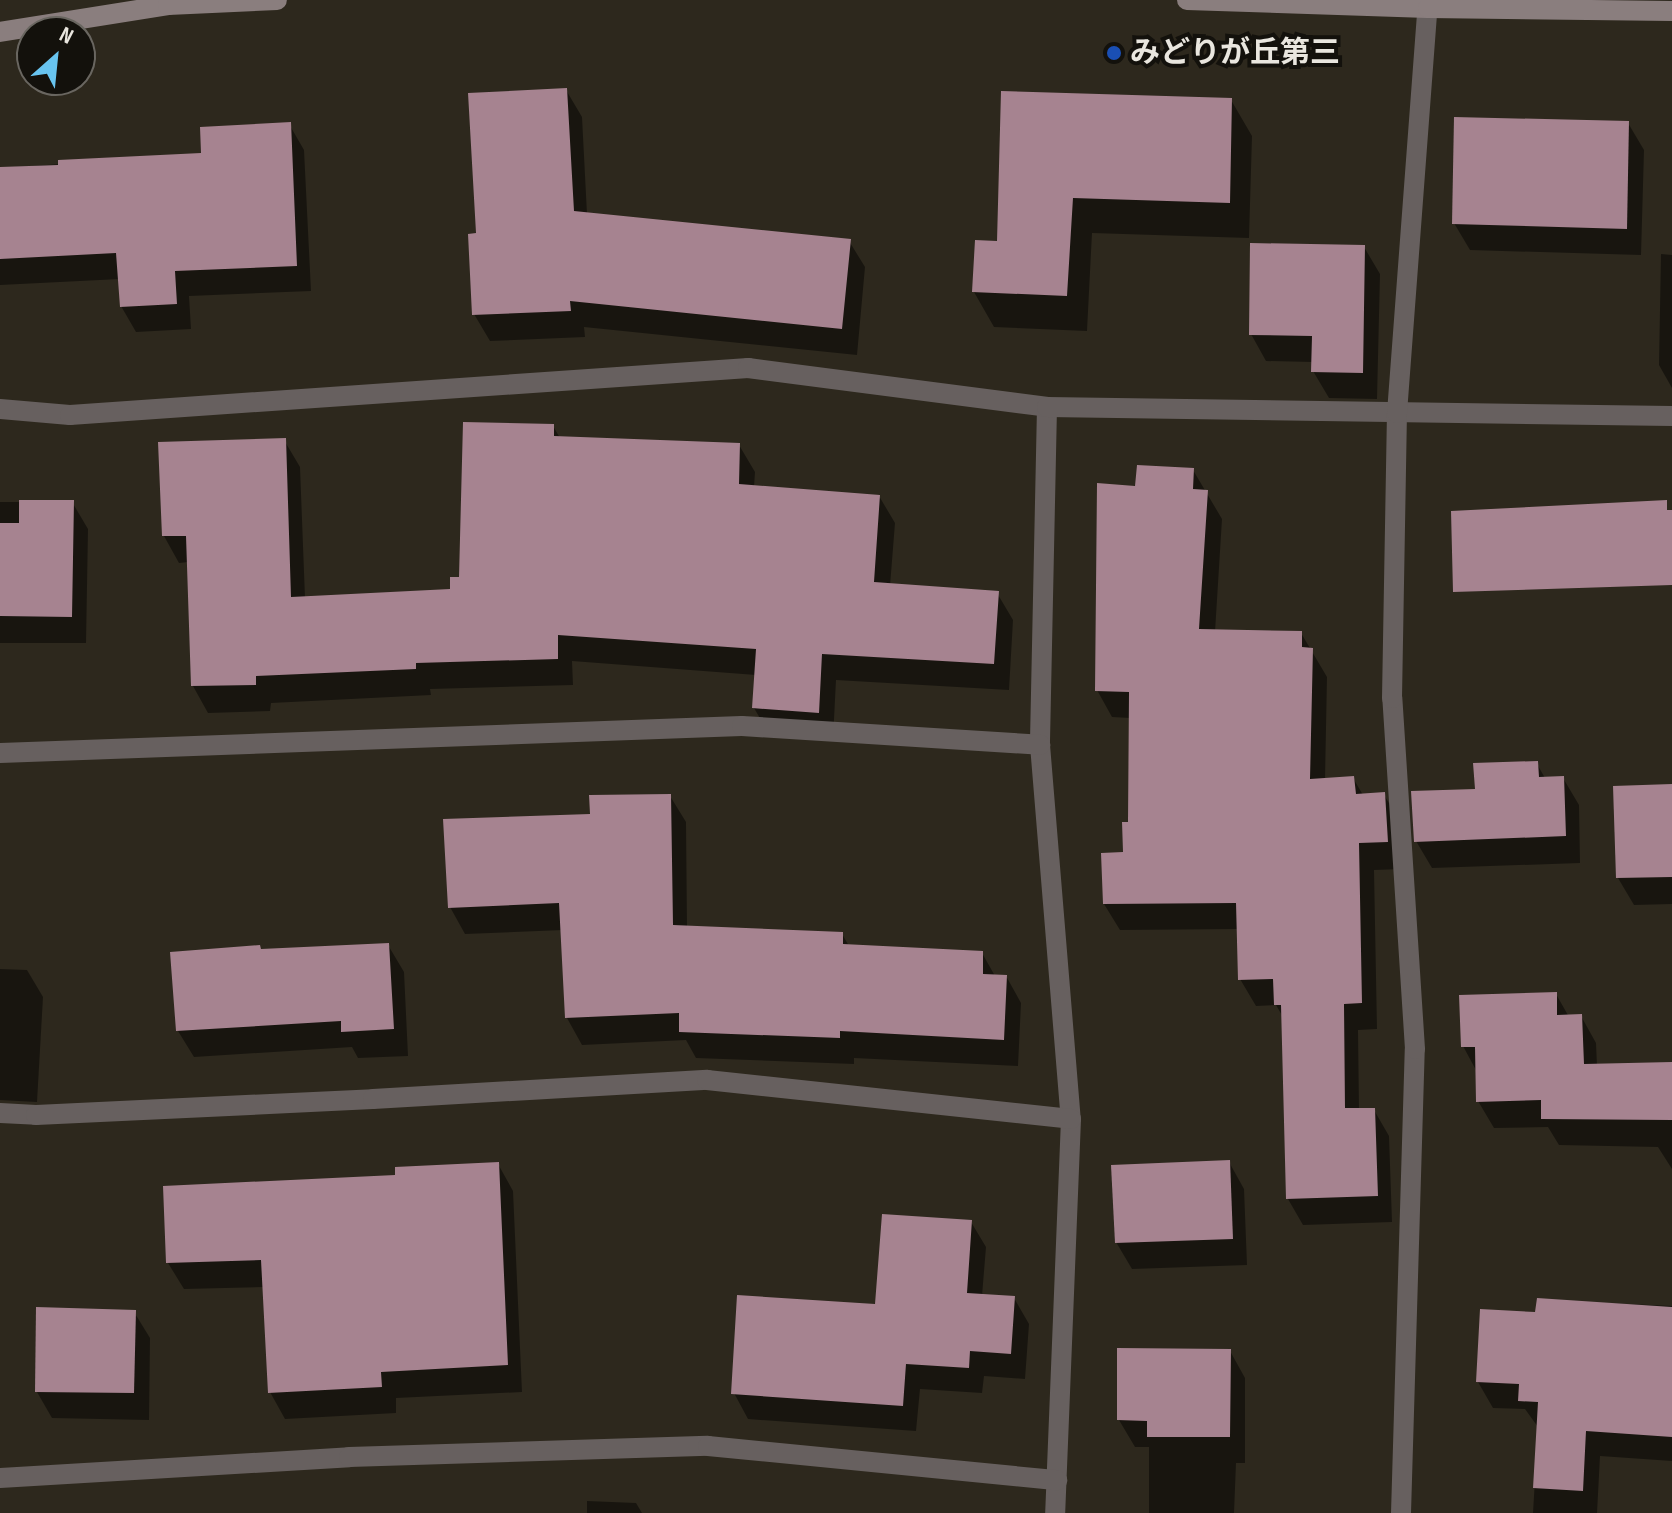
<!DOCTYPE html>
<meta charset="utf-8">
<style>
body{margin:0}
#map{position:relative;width:1672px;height:1513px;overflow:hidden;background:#2d281d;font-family:"Sofia Sans Condensed","Noto Sans JP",sans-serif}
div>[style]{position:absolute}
.shadow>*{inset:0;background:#0007}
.building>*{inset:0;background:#a68390}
.street>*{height:20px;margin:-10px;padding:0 10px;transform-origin:10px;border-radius:10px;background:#67605f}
.secondary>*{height:20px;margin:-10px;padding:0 10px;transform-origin:10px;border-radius:10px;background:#8a7e7e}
.dots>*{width:22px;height:22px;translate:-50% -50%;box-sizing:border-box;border:4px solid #13110c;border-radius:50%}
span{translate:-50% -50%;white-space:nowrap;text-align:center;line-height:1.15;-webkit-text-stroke:8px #13110c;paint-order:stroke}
.poi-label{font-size:30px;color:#e9e6df;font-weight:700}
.left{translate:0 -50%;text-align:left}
.north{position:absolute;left:16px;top:16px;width:80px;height:80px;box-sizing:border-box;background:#13110c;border:2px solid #696660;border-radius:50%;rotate:27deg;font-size:22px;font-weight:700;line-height:32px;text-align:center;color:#e9e6df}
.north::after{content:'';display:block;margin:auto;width:28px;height:36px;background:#68c4f0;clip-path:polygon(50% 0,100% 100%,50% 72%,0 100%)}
</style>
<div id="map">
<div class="shadow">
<i style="clip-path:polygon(566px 90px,582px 117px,587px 214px,849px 241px,865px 267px,857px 355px,584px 327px,585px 337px,490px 341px,474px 314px,478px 235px)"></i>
<i style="clip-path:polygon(1231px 100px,1252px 136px,1249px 238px,1092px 233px,1087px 331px,994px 327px,974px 292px,999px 243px)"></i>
<i style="clip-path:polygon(1628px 123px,1644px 150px,1641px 255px,1470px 250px,1454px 223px)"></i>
<i style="clip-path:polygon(289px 124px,304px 150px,311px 291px,189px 296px,191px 329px,136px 332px,121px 306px,120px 279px,0 285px,0 168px,203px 155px)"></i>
<i style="clip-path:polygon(1364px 247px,1380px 274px,1377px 399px,1329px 398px,1313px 371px,1313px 362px,1266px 361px,1251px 334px)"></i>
<i style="clip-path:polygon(1661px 254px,1672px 255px,1672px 388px,1659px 365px)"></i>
<i style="clip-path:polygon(553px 426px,560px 438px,739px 445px,755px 472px,754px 487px,879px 496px,895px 523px,890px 586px,997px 593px,1013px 620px,1009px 690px,836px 680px,833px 739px,770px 735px,754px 708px,756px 675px,572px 661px,573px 685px,430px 689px,431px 695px,271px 703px,270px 711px,208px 713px,193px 686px,188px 562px,179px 563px,164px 536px,284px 440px,300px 467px,305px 598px,452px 591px)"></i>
<i style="clip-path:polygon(1193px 470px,1222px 519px,1215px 632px,1301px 633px,1327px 677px,1325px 780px,1353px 778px,1363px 795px,1384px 795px,1400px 821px,1403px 869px,1374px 870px,1377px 1029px,1358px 1030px,1359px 1110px,1374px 1110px,1389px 1136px,1392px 1222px,1303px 1225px,1288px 1199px,1283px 1017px,1276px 1005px,1256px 1006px,1240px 979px,1239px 929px,1120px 930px,1104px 904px,1125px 854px,1130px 824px,1130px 718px,1112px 717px,1097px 690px,1137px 488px)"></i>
<i style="clip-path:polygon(0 502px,72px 502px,88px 529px,86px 643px,0 643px)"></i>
<i style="clip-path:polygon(1537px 764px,1545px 778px,1563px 778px,1579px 805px,1580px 863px,1432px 868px,1416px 841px,1477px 791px)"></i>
<i style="clip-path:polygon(1672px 786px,1672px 904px,1634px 905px,1618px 878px)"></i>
<i style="clip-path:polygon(670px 796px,686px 822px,687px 927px,842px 934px,849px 946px,982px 953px,995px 976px,1006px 976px,1021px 1003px,1018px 1066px,854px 1058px,854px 1064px,696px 1058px,686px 1040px,582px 1045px,567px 1018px,563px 930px,465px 934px,450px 907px,592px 816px)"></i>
<i style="clip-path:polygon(388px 945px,404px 972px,408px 1056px,358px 1058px,352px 1047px,194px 1057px,178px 1031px)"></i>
<i style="clip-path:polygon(0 969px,27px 970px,43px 997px,37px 1102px,0 1100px)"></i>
<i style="clip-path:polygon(1556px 994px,1569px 1017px,1581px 1016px,1596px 1043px,1597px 1066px,1672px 1064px,1672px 1169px,1658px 1147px,1559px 1145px,1548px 1127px,1494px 1128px,1478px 1101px,1477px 1072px,1463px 1046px)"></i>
<i style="clip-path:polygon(1229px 1162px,1244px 1189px,1247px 1265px,1132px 1269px,1116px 1242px)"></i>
<i style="clip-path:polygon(498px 1164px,513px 1191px,522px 1392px,396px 1398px,396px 1413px,285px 1419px,270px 1392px,264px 1287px,184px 1289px,168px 1263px)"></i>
<i style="clip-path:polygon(971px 1222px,986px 1247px,982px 1296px,1014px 1298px,1029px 1324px,1025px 1379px,984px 1376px,982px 1393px,920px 1389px,916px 1431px,748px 1419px,734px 1393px,877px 1306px)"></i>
<i style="clip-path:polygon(1538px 1300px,1672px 1306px,1672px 1461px,1600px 1456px,1597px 1513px,1533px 1513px,1538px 1427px,1525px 1409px,1493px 1408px,1478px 1382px,1537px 1314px)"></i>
<i style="clip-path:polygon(134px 1312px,150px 1338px,149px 1420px,52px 1418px,37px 1392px)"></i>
<i style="clip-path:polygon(1230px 1351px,1245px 1378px,1245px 1463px,1236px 1463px,1234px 1513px,1149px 1513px,1149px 1447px,1135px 1447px,1119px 1420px)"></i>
<i style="clip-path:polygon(587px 1501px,636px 1503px,642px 1513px,587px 1513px)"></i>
</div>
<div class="building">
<i style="clip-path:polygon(567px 88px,574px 211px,851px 239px,842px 329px,570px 301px,571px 311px,472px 315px,468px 234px,476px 233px,468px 93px)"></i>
<i style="clip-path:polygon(1001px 91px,1232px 98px,1230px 203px,1073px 198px,1067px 296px,972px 292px,975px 240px,997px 241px)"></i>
<i style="clip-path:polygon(1454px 117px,1629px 121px,1627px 229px,1452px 224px)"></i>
<i style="clip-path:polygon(291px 122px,297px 266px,175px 271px,177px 304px,120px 307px,116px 253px,0 259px,0 167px,58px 165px,58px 160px,201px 153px,200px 127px)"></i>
<i style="clip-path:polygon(1250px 243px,1365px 245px,1363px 373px,1311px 372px,1312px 336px,1249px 335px)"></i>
<i style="clip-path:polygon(463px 422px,554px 424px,554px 436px,740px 443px,739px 484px,880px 495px,874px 582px,999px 591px,994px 664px,822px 654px,819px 713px,752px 708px,756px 649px,558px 635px,558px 659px,416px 663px,416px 669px,256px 676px,256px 685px,191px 686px,186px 536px,162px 536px,158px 442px,286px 438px,291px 597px,450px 589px,450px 577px,459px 577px)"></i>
<i style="clip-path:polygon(1137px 465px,1194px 468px,1193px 489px,1208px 490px,1199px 629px,1302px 631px,1302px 647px,1313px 648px,1310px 779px,1354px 776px,1356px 794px,1385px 792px,1388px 842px,1359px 843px,1362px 1003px,1344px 1004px,1345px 1108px,1375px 1108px,1378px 1196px,1286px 1199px,1281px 1005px,1274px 1005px,1273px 979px,1238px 980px,1236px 903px,1103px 904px,1101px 853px,1123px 852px,1122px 822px,1128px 822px,1129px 692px,1095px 691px,1097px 483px,1135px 486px)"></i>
<i style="clip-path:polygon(19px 500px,74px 500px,72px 617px,0 616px,0 523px,19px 523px)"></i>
<i style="clip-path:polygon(1667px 500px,1667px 510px,1672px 510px,1672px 585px,1453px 592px,1451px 511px)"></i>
<i style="clip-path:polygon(1538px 761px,1539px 777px,1564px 776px,1566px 836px,1414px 842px,1411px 791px,1475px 789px,1473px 763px)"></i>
<i style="clip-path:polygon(1672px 784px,1672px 877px,1616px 878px,1613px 786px)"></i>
<i style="clip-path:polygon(671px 794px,673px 925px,843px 932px,843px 944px,983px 951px,983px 974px,1007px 975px,1004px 1040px,840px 1031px,840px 1038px,679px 1032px,679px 1013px,565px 1018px,559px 903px,448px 908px,443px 819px,590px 814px,589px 795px)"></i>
<i style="clip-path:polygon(389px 943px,394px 1029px,341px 1032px,341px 1021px,176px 1031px,170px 952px,260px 945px,261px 949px)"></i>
<i style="clip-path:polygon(1557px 992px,1557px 1015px,1582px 1014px,1584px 1064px,1672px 1062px,1672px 1120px,1541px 1119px,1541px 1100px,1476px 1102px,1475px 1047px,1461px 1047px,1459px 995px)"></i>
<i style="clip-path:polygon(1230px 1160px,1233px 1239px,1115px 1243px,1111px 1165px)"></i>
<i style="clip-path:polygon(499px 1162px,508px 1365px,381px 1372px,382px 1387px,268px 1393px,261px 1260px,166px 1263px,163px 1186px,395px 1175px,395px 1167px)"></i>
<i style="clip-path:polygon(882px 1214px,972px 1220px,967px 1293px,1015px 1296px,1011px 1354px,970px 1351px,969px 1368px,906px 1364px,903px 1406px,731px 1394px,737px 1295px,875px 1304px)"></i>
<i style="clip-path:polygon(1537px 1298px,1672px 1307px,1672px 1437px,1586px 1431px,1583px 1491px,1533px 1488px,1538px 1402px,1518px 1401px,1519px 1384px,1476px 1382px,1480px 1309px,1535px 1312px)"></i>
<i style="clip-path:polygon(36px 1307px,136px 1310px,134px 1393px,35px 1392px)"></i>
<i style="clip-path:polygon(1117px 1348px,1231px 1349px,1230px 1437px,1147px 1437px,1147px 1421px,1117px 1420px)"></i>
</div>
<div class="street">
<i style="left:1047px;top:407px;width:338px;rotate:91.2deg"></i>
<i style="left:1040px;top:745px;width:375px;rotate:85.3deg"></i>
<i style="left:1071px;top:1119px;width:394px;rotate:92.3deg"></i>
<i style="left:0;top:409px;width:70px;rotate:4.9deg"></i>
<i style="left:70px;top:415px;width:680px;rotate:-3.97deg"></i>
<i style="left:748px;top:368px;width:302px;rotate:7.4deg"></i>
<i style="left:1047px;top:407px;width:625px;rotate:0.83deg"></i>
<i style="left:0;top:753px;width:742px;rotate:-2.08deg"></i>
<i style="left:742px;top:726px;width:299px;rotate:3.6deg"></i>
<i style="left:0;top:1113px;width:36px;rotate:3deg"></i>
<i style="left:36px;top:1115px;width:337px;rotate:-2.7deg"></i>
<i style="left:373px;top:1099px;width:335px;rotate:-3.3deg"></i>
<i style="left:707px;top:1080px;width:366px;rotate:6.1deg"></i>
<i style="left:0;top:1478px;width:350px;rotate:-3.4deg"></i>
<i style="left:349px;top:1457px;width:359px;rotate:-1.8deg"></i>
<i style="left:708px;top:1446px;width:351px;rotate:5.6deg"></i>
<i style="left:1401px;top:1513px;width:464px;rotate:-88.3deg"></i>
<i style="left:1415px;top:1049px;width:352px;rotate:-93.7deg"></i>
<i style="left:1392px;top:698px;width:285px;rotate:-89deg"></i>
<i style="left:1397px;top:413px;width:414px;rotate:-85.7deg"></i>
</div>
<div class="secondary">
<i style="left:1187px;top:0;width:241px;rotate:1.9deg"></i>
<i style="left:1428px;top:8px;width:244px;rotate:0.7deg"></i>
<i style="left:0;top:32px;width:170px;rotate:-9.1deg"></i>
<i style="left:168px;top:5px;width:109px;rotate:-2.6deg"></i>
</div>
<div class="dots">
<i style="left:1114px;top:53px;background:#1a4fb4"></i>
</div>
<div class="poi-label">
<span class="left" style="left:1130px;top:53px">みどりが丘第三</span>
</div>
<div class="north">N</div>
</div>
